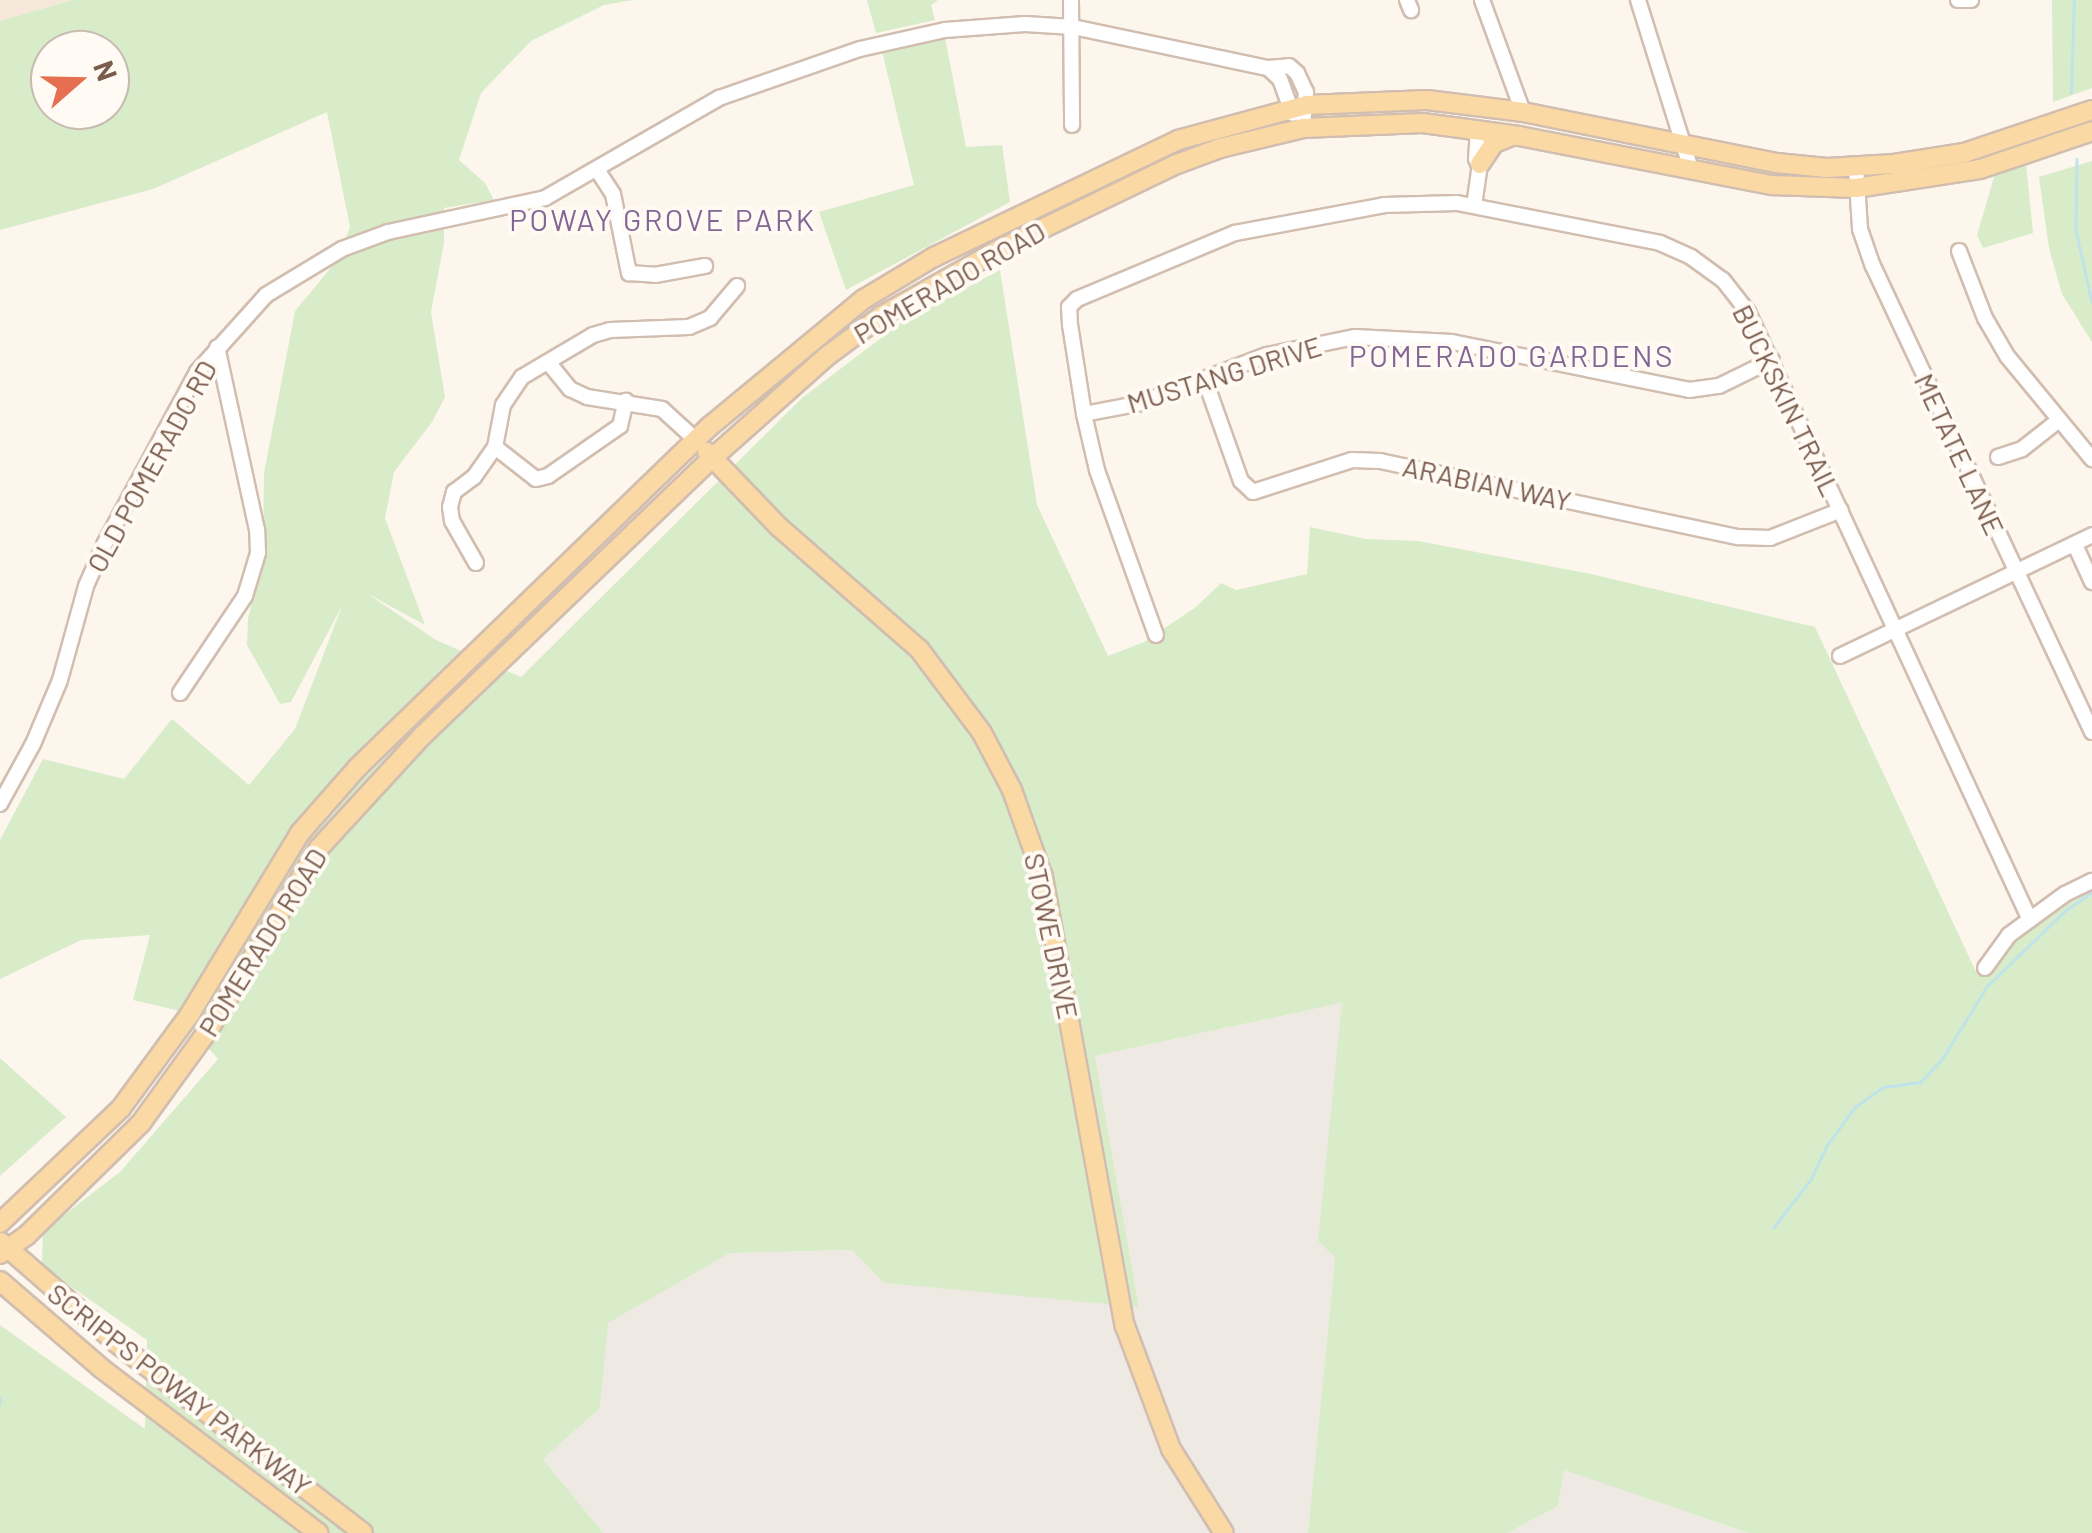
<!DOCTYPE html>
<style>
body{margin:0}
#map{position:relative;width:2092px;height:1533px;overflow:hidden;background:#fdf6ec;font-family:Barlow,sans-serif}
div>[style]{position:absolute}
.residential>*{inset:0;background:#f5e8da}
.industrial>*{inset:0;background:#efe9e4}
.green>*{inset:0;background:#d8ecc9}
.stream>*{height:2.5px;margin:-1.25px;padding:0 1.25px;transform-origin:1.25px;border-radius:1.25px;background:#bfe3e8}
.roads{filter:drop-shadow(2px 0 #d1beb0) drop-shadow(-2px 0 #d1beb0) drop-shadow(0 2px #d1beb0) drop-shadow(0 -2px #d1beb0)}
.minor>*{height:14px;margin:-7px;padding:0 7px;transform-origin:7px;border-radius:7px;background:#fff}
.major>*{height:18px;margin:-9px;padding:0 9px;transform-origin:9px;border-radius:9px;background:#fbd9a5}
span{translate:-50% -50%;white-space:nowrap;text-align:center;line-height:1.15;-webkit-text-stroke:8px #fffaf3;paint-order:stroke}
.street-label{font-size:28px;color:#7a5c4d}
.neighbourhood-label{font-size:30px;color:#846695;letter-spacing:2.5px}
.north{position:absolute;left:30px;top:30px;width:100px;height:100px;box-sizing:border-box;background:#fffaf3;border:2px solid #cabbb1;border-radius:50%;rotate:70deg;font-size:28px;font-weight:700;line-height:40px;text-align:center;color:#7a5c4d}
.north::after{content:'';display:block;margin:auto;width:35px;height:45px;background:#e76f51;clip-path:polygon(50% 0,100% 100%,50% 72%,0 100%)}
</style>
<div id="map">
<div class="residential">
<i style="clip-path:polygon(0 0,72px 0,0 21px)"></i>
</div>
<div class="industrial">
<i style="clip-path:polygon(1343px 1003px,1318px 1241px,1335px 1258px,1308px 1533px,603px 1533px,543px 1459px,600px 1408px,607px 1323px,730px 1253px,852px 1250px,884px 1283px,1139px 1306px,1095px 1056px)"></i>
<i style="clip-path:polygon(1563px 1469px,1749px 1533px,1507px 1533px,1558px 1506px)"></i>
</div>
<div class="green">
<i style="clip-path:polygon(evenodd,72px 0,633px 0,604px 5px,531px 41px,481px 93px,459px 160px,485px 183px,494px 200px,444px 208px,444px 243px,431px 312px,445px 397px,432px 422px,394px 472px,385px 518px,425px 625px,368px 594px,436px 640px,521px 677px,802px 398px,901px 323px,1000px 270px,1037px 505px,1108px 656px,1144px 642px,1196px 607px,1221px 583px,1236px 590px,1307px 574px,1310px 527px,1366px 539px,1418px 541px,1591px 574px,1815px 627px,1978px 976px,1995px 969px,2021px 934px,2052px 909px,2092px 888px,2092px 1533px,1749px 1533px,1564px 1470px,1558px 1506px,1507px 1533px,1308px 1533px,1335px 1258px,1318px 1241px,1342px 1003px,1095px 1056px,1139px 1307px,884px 1283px,852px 1250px,730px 1253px,608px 1323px,600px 1408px,543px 1459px,603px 1533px,0 1533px,0 1325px,145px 1429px,147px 1340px,42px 1266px,43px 1231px,120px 1172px,218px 1059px,176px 1010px,133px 1000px,150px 935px,81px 940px,0 979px,0 840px,43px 759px,124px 779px,172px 719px,249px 785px,295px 729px,342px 606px,291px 702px,280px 704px,247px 645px,248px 619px,263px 553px,264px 473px,295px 311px,339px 258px,350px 227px,327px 112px,153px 189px,0 230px,0 21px,72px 0,50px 50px,110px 50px,110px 110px,50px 110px,50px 50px)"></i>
<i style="clip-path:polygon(867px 0,938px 0,931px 5px,935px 20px,876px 33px)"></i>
<i style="clip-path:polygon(2052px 0,2092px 0,2092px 88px,2053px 102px)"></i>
<i style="clip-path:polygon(945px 37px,966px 147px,1002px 145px,1010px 202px,846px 290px,819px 212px,914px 185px,882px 51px)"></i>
<i style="clip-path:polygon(2092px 161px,2092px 342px,2062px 294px,2049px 248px,2039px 177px)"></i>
<i style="clip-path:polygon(2026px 164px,2033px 233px,1983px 248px,1977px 235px,1995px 174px)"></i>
<i style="clip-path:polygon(0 1058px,66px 1117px,0 1176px)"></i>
</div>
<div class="stream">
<i style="left:2071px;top:93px;width:93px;rotate:-88.2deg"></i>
<i style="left:2077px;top:159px;width:71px;rotate:90.8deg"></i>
<i style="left:2076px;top:230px;width:74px;rotate:77.5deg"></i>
<i style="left:1773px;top:1228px;width:62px;rotate:-52.2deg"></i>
<i style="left:1811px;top:1179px;width:38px;rotate:-65deg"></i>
<i style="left:1827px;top:1145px;width:47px;rotate:-53.6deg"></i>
<i style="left:1855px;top:1107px;width:35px;rotate:-35deg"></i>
<i style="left:1884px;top:1087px;width:36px;rotate:-8deg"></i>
<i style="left:1920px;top:1082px;width:32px;rotate:-46deg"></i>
<i style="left:1942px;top:1059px;width:86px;rotate:-58.3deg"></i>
<i style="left:1987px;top:986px;width:108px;rotate:-43.9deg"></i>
<i style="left:2065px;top:911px;width:33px;rotate:-35deg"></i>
<i style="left:0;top:1398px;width:6px;rotate:90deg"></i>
</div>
<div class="roads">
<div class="minor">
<i style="left:1071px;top:0;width:125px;rotate:89.5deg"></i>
<i style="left:1407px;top:0;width:11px;rotate:68deg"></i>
<i style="left:1482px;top:0;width:119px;rotate:69.9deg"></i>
<i style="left:1638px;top:0;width:177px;rotate:72.6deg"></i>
<i style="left:1958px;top:0;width:13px"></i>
<i style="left:1268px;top:68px;width:16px;rotate:43deg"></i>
<i style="left:1280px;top:79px;width:37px;rotate:70deg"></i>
<i style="left:1856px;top:168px;width:61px;rotate:86.2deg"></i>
<i style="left:1860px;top:229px;width:39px;rotate:71deg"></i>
<i style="left:1873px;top:266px;width:515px;rotate:64.83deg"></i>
<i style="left:598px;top:171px;width:27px;rotate:57deg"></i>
<i style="left:613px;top:194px;width:81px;rotate:78.6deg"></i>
<i style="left:629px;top:273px;width:26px;rotate:4deg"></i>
<i style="left:655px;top:275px;width:51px;rotate:-10.2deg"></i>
<i style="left:1474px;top:206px;width:42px;rotate:-81.9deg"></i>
<i style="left:1480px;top:164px;width:6px;rotate:-129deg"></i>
<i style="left:1476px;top:159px;width:29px;rotate:-86deg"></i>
<i style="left:1959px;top:251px;width:72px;rotate:68.8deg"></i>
<i style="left:1985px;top:318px;width:44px;rotate:59.9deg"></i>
<i style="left:2007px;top:356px;width:134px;rotate:50.5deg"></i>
<i style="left:548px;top:362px;width:35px;rotate:51deg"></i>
<i style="left:570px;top:389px;width:19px;rotate:25deg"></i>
<i style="left:587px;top:397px;width:76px;rotate:9.1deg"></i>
<i style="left:662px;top:409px;width:46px;rotate:42.4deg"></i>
<i style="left:1205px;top:380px;width:107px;rotate:70.4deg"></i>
<i style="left:1241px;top:481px;width:16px;rotate:43deg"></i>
<i style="left:1253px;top:492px;width:104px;rotate:-17.9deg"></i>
<i style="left:1352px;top:460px;width:28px;rotate:2deg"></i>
<i style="left:1380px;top:461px;width:367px;rotate:12deg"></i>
<i style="left:1739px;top:537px;width:31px;rotate:2deg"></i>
<i style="left:1770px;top:538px;width:76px;rotate:-21.5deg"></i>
<i style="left:1084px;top:414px;width:58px;rotate:-10.9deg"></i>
<i style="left:1141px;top:403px;width:135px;rotate:-20.9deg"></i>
<i style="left:1267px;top:355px;width:90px;rotate:-11.6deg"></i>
<i style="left:1355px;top:337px;width:97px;rotate:3deg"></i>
<i style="left:1452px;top:342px;width:242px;rotate:11.4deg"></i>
<i style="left:1689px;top:390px;width:30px;rotate:-8deg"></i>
<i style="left:1719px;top:386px;width:59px;rotate:-26.1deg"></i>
<i style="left:495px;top:447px;width:52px;rotate:38deg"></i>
<i style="left:536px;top:479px;width:12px;rotate:-14deg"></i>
<i style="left:548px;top:476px;width:88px;rotate:-34.8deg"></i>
<i style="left:620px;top:426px;width:26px;rotate:-77deg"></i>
<i style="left:1998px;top:457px;width:25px;rotate:-18deg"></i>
<i style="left:2022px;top:449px;width:47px;rotate:-38.1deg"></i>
<i style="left:2075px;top:545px;width:41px;rotate:65.3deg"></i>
<i style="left:476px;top:563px;width:48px;rotate:-119.7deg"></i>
<i style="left:452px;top:521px;width:14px;rotate:-98deg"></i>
<i style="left:450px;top:507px;width:16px;rotate:-75deg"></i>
<i style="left:454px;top:492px;width:25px;rotate:-37deg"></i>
<i style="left:474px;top:477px;width:37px;rotate:-55deg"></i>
<i style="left:495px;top:447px;width:43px;rotate:-79.2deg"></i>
<i style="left:503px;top:405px;width:34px;rotate:-56deg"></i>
<i style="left:522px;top:377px;width:82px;rotate:-30.6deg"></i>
<i style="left:593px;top:335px;width:18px;rotate:-16deg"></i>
<i style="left:610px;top:330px;width:79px;rotate:-2.2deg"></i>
<i style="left:689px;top:327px;width:23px;rotate:-23deg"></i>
<i style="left:710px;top:318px;width:42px;rotate:-49.8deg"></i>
<i style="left:1156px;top:635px;width:175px;rotate:-109.7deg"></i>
<i style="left:1097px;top:470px;width:57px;rotate:-103.1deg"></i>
<i style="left:1084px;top:414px;width:90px;rotate:-98.9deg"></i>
<i style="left:1070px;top:325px;width:18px;rotate:-93deg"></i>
<i style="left:1069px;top:307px;width:11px;rotate:-45deg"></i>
<i style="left:1077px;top:299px;width:171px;rotate:-22.7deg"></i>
<i style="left:1235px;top:233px;width:152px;rotate:-10.6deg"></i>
<i style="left:1384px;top:205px;width:73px;rotate:-1.6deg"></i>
<i style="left:1457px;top:203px;width:207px;rotate:11.1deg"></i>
<i style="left:1660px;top:243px;width:34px;rotate:24deg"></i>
<i style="left:1691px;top:257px;width:39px;rotate:36deg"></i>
<i style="left:1723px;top:280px;width:41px;rotate:52deg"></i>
<i style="left:1748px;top:312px;width:670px;rotate:65.12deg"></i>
<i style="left:1840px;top:656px;width:280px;rotate:-25.6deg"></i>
<i style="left:180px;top:693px;width:117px;rotate:-56.2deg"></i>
<i style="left:245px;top:596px;width:45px;rotate:-73.2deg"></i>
<i style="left:258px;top:553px;width:23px;rotate:-92deg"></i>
<i style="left:257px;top:530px;width:187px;rotate:-102.3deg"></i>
<i style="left:0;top:804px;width:68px;rotate:-61.2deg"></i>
<i style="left:33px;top:744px;width:69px;rotate:-67.1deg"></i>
<i style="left:60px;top:680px;width:98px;rotate:-74.5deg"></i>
<i style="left:86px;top:586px;width:47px;rotate:-66.2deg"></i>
<i style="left:105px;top:543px;width:194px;rotate:-61.7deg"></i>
<i style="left:197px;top:372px;width:103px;rotate:-48.1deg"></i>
<i style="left:266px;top:295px;width:89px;rotate:-31.2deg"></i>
<i style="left:342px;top:249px;width:49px;rotate:-20.3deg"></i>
<i style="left:388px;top:232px;width:161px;rotate:-12.2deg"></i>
<i style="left:545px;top:198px;width:201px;rotate:-29.9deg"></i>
<i style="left:719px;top:98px;width:149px;rotate:-19.2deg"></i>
<i style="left:860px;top:49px;width:87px;rotate:-12.6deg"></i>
<i style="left:945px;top:30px;width:80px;rotate:-4.3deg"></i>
<i style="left:1025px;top:24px;width:48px;rotate:3.6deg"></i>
<i style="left:1073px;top:27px;width:199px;rotate:11.9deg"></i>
<i style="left:1268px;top:68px;width:21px;rotate:-5deg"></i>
<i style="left:1289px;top:66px;width:11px;rotate:41deg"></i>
<i style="left:1297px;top:73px;width:21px;rotate:65deg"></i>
<i style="left:1306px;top:92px;width:36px;rotate:95deg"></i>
<i style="left:1985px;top:968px;width:41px;rotate:-54deg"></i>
<i style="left:2009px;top:935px;width:69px;rotate:-36.2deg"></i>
<i style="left:2065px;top:894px;width:30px;rotate:-26deg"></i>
</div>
<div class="major">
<i style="left:1480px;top:164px;width:25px;rotate:-56deg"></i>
<i style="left:1494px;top:143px;width:19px;rotate:-21deg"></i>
<i style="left:707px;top:452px;width:104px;rotate:46.2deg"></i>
<i style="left:779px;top:527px;width:186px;rotate:41.1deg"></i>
<i style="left:919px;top:649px;width:105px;rotate:53.1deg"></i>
<i style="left:982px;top:733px;width:64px;rotate:62.2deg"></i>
<i style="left:1012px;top:790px;width:92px;rotate:70.4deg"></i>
<i style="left:1043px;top:877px;width:456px;rotate:79.7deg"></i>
<i style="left:1125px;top:1326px;width:131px;rotate:69.5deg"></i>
<i style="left:1171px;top:1449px;width:99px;rotate:57.8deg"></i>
<i style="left:0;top:1223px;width:167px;rotate:-43.5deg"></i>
<i style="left:121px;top:1108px;width:117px;rotate:-53.7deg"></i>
<i style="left:190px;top:1014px;width:212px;rotate:-58.7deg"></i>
<i style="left:300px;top:833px;width:88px;rotate:-48.7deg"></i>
<i style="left:358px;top:767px;width:489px;rotate:-44.1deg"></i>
<i style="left:709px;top:427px;width:201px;rotate:-39.6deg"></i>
<i style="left:864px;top:299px;width:82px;rotate:-31deg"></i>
<i style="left:934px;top:257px;width:271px;rotate:-25.6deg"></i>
<i style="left:1178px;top:140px;width:134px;rotate:-15.2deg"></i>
<i style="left:1307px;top:105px;width:120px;rotate:-2.4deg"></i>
<i style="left:1427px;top:100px;width:97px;rotate:7.1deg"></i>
<i style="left:1523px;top:112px;width:259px;rotate:11.4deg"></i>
<i style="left:1777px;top:163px;width:50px;rotate:5.7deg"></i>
<i style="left:1827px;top:168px;width:67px;rotate:-3.4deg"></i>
<i style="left:1894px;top:164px;width:71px;rotate:-8.9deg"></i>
<i style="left:1964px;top:153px;width:135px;rotate:-18.6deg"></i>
<i style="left:1px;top:1242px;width:155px;rotate:41.1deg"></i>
<i style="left:118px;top:1344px;width:309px;rotate:37.6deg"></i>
<i style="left:0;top:1254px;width:33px;rotate:-35deg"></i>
<i style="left:27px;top:1235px;width:160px;rotate:-44.5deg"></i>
<i style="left:141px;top:1123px;width:116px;rotate:-54.1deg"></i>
<i style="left:209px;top:1029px;width:212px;rotate:-58.7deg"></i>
<i style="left:319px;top:848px;width:152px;rotate:-47.4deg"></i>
<i style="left:422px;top:736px;width:396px;rotate:-43.8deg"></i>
<i style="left:708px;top:462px;width:159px;rotate:-41.7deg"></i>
<i style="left:827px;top:356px;width:67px;rotate:-36.5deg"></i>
<i style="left:881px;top:316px;width:134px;rotate:-29.4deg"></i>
<i style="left:998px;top:250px;width:199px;rotate:-25.7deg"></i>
<i style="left:1177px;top:164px;width:46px;rotate:-20.4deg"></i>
<i style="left:1220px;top:148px;width:85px;rotate:-13.5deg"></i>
<i style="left:1303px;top:128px;width:120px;rotate:-2.4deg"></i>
<i style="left:1423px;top:123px;width:97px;rotate:7.7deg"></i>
<i style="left:1519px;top:136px;width:258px;rotate:11deg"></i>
<i style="left:1772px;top:185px;width:84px;rotate:2deg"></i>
<i style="left:1856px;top:188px;width:125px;rotate:-8.7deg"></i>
<i style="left:1980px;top:169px;width:118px;rotate:-18.7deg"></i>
<i style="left:0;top:1281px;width:133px;rotate:40.7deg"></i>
<i style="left:101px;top:1368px;width:273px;rotate:37.2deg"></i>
</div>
</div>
<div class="street-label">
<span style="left:949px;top:282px;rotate:-30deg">POMERADO ROAD</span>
<span style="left:1224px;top:374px;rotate:-17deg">MUSTANG DRIVE</span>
<span style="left:1787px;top:400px;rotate:64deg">BUCKSKIN TRAIL</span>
<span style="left:1960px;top:454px;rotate:65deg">METATE LANE</span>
<span style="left:151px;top:466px;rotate:-61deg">OLD POMERADO RD</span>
<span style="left:1487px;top:483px;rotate:12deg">ARABIAN WAY</span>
<span style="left:1052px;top:936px;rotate:78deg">STOWE DRIVE</span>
<span style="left:262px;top:942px;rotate:-58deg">POMERADO ROAD</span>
<span style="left:180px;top:1389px;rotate:38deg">SCRIPPS POWAY PARKWAY</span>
</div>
<div class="neighbourhood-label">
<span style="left:663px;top:219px">POWAY GROVE PARK</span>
<span style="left:1512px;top:355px">POMERADO GARDENS</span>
</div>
<div class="north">N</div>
</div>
